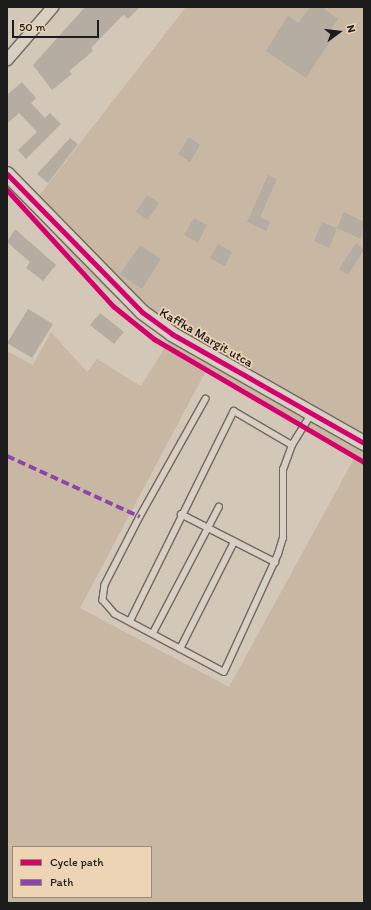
<!DOCTYPE html>
<style>
body{margin:0}
#map{position:relative;width:371px;height:910px;overflow:hidden;background:#d3c7b7;font-family:Itim,sans-serif}
div>[style]{position:absolute}
.green>*{inset:0;background:#c8b8a3}
.building>*{inset:0;background:#b5ada1}
.roads{filter:drop-shadow(1px 0 #6e6962) drop-shadow(-1px 0 #6e6962) drop-shadow(0 1px #6e6962) drop-shadow(0 -1px #6e6962)}
.service>*{height:5.5px;margin:-2.75px;padding:0 2.75px;transform-origin:2.75px;border-radius:2.75px;background:#d9d0c4}
.minor>*{height:11px;margin:-5.5px;padding:0 5.5px;transform-origin:5.5px;border-radius:5.5px;background:#d9d0c4}
.tertiary>*{height:14px;margin:-7px;padding:0 7px;transform-origin:7px;border-radius:7px;background:#d9d0c4}
.quiet>*{height:4px;margin-top:-2px;transform-origin:0;background:repeating-linear-gradient(90deg,#8e44ad 0 8px,transparent 0 12px)}
.cycleway>*{height:5px;margin:-2.5px;padding:0 2.5px;transform-origin:2.5px;border-radius:2.5px;background:#d6006c}
span{translate:-50% -50%;white-space:nowrap;text-align:center;line-height:1.15;-webkit-text-stroke:3.5px #ecd4b4;paint-order:stroke}
.street-label{font-size:13px;color:#1c1c1c}
.frame{position:absolute;inset:0;border:8px solid #1c1c1c;pointer-events:none}
.legend{position:absolute;left:12px;top:846px;width:140px;height:52px;box-sizing:border-box;background:#ecd4b4;border:1px solid #998a77;margin:0;padding:5px 7px;list-style:none;font-size:12px;color:#1c1c1c}
.legend li{display:flex;align-items:center;gap:8px;height:20px}
.legend b{width:20px;border:1px solid #998a77}
.north{position:absolute;left:319px;top:12px;width:40px;height:40px;-webkit-text-stroke:3px #ecd4b4;paint-order:stroke;rotate:75deg;font-size:11px;font-weight:700;line-height:16px;text-align:center;color:#1c1c1c}
.north::after{content:'';display:block;margin:auto;width:14px;height:18px;background:#1c1c1c;clip-path:polygon(50% 0,100% 100%,50% 72%,0 100%)}
.scale{position:absolute;left:12px;top:20px;width:87px;height:18px;box-sizing:border-box;border:2px solid #1c1c1c;border-top:0;padding-left:5px;font-size:12px;line-height:14px;white-space:nowrap;color:#1c1c1c;-webkit-text-stroke:3px #ecd4b4;paint-order:stroke}
</style>
<div id="map">
<div class="green">
<i style="clip-path:polygon(evenodd,186px 7px,364px 7px,364px 903px,7px 903px,7px 351px,33px 365px,51px 332px,87px 372px,97px 359px,141px 386px,169px 341px,85px 271px,31px 206px,186px 7px,207px 369px,356px 455px,229px 687px,80px 608px,207px 369px,186px 7px,13px 847px,151px 847px,151px 897px,13px 897px,13px 847px)"></i>
</div>
<div class="building">
<i style="clip-path:polygon(85px 7px,140px 7px,128px 19px,124px 15px,120px 18px,91px 48px,93px 51px,69px 71px,72px 74px,52px 90px,33px 65px)"></i>
<i style="clip-path:polygon(310px 7px,322px 7px,338px 19px,331px 29px,336px 32px,306px 78px,266px 51px,288px 15px,298px 23px)"></i>
<i style="clip-path:polygon(22px 82px,36px 98px,31px 103px,45px 118px,50px 113px,61px 124px,26px 159px,18px 150px,37px 132px,19px 113px,7px 124px,7px 95px)"></i>
<i style="clip-path:polygon(189px 137px,200px 145px,190px 162px,178px 154px)"></i>
<i style="clip-path:polygon(70px 138px,78px 144px,48px 183px,37px 174px)"></i>
<i style="clip-path:polygon(268px 175px,277px 179px,260px 217px,270px 222px,266px 231px,247px 222px)"></i>
<i style="clip-path:polygon(147px 195px,159px 203px,148px 220px,136px 212px)"></i>
<i style="clip-path:polygon(344px 212px,364px 222px,361px 239px,337px 228px)"></i>
<i style="clip-path:polygon(194px 218px,207px 225px,198px 243px,184px 235px)"></i>
<i style="clip-path:polygon(322px 222px,337px 228px,329px 248px,314px 241px)"></i>
<i style="clip-path:polygon(15px 229px,56px 265px,43px 281px,26px 268px,30px 262px,7px 242px)"></i>
<i style="clip-path:polygon(356px 243px,364px 250px,348px 275px,339px 269px)"></i>
<i style="clip-path:polygon(218px 244px,232px 252px,225px 266px,210px 258px)"></i>
<i style="clip-path:polygon(140px 245px,161px 259px,142px 289px,120px 274px)"></i>
<i style="clip-path:polygon(28px 309px,53px 324px,32px 358px,7px 343px)"></i>
<i style="clip-path:polygon(100px 313px,124px 332px,114px 344px,90px 325px)"></i>
</div>
<div class="roads">
<div class="service">
<i style="left:206px;top:399px;width:135px;rotate:119.2deg"></i>
<i style="left:140px;top:517px;width:76px;rotate:117.2deg"></i>
<i style="left:105px;top:585px;width:15px;rotate:98deg"></i>
<i style="left:103px;top:600px;width:18px;rotate:49deg"></i>
<i style="left:115px;top:614px;width:123px;rotate:28deg"></i>
<i style="left:224px;top:672px;width:130px;rotate:-65.4deg"></i>
<i style="left:278px;top:554px;width:17px;rotate:-73deg"></i>
<i style="left:283px;top:538px;width:68px;rotate:-90deg"></i>
<i style="left:283px;top:470px;width:27px;rotate:-70deg"></i>
<i style="left:292px;top:445px;width:36px;rotate:-58deg"></i>
<i style="left:181px;top:514px;width:106px;rotate:27.1deg"></i>
<i style="left:130px;top:621px;width:234px;rotate:-63.7deg"></i>
<i style="left:234px;top:411px;width:67px;rotate:30.4deg"></i>
<i style="left:153px;top:633px;width:142px;rotate:-62.4deg"></i>
<i style="left:180px;top:649px;width:120px;rotate:-63.2deg"></i>
</div>
<div class="minor">
<i style="left:7px;top:59px;width:69px;rotate:-49.1deg"></i>
</div>
<div class="tertiary">
<i style="left:7px;top:174px;width:193px;rotate:45.6deg"></i>
<i style="left:142px;top:312px;width:37px;rotate:36deg"></i>
<i style="left:172px;top:334px;width:221px;rotate:29.6deg"></i>
</div>
</div>
<div class="quiet">
<i style="left:7px;top:456px;width:146px;rotate:24.6deg"></i>
</div>
<div class="cycleway">
<i style="left:7px;top:174px;width:193px;rotate:45.6deg"></i>
<i style="left:142px;top:312px;width:37px;rotate:36deg"></i>
<i style="left:172px;top:334px;width:221px;rotate:29.6deg"></i>
<i style="left:7px;top:190px;width:157px;rotate:47.6deg"></i>
<i style="left:113px;top:306px;width:53px;rotate:38.8deg"></i>
<i style="left:154px;top:339px;width:243px;rotate:30.4deg"></i>
</div>
<div class="street-label">
<span style="left:206px;top:338px;rotate:30deg">Kaffka Margit utca</span>
</div>
<div class="frame"></div>
<ul class="legend">
<li><b style="height:5px;background:#d6006c"></b>Cycle path</li>
<li><b style="height:5px;background:#8e44ad"></b>Path</li>
</ul>
<div class="north">N</div>
<div class="scale">50 m</div>
</div>
